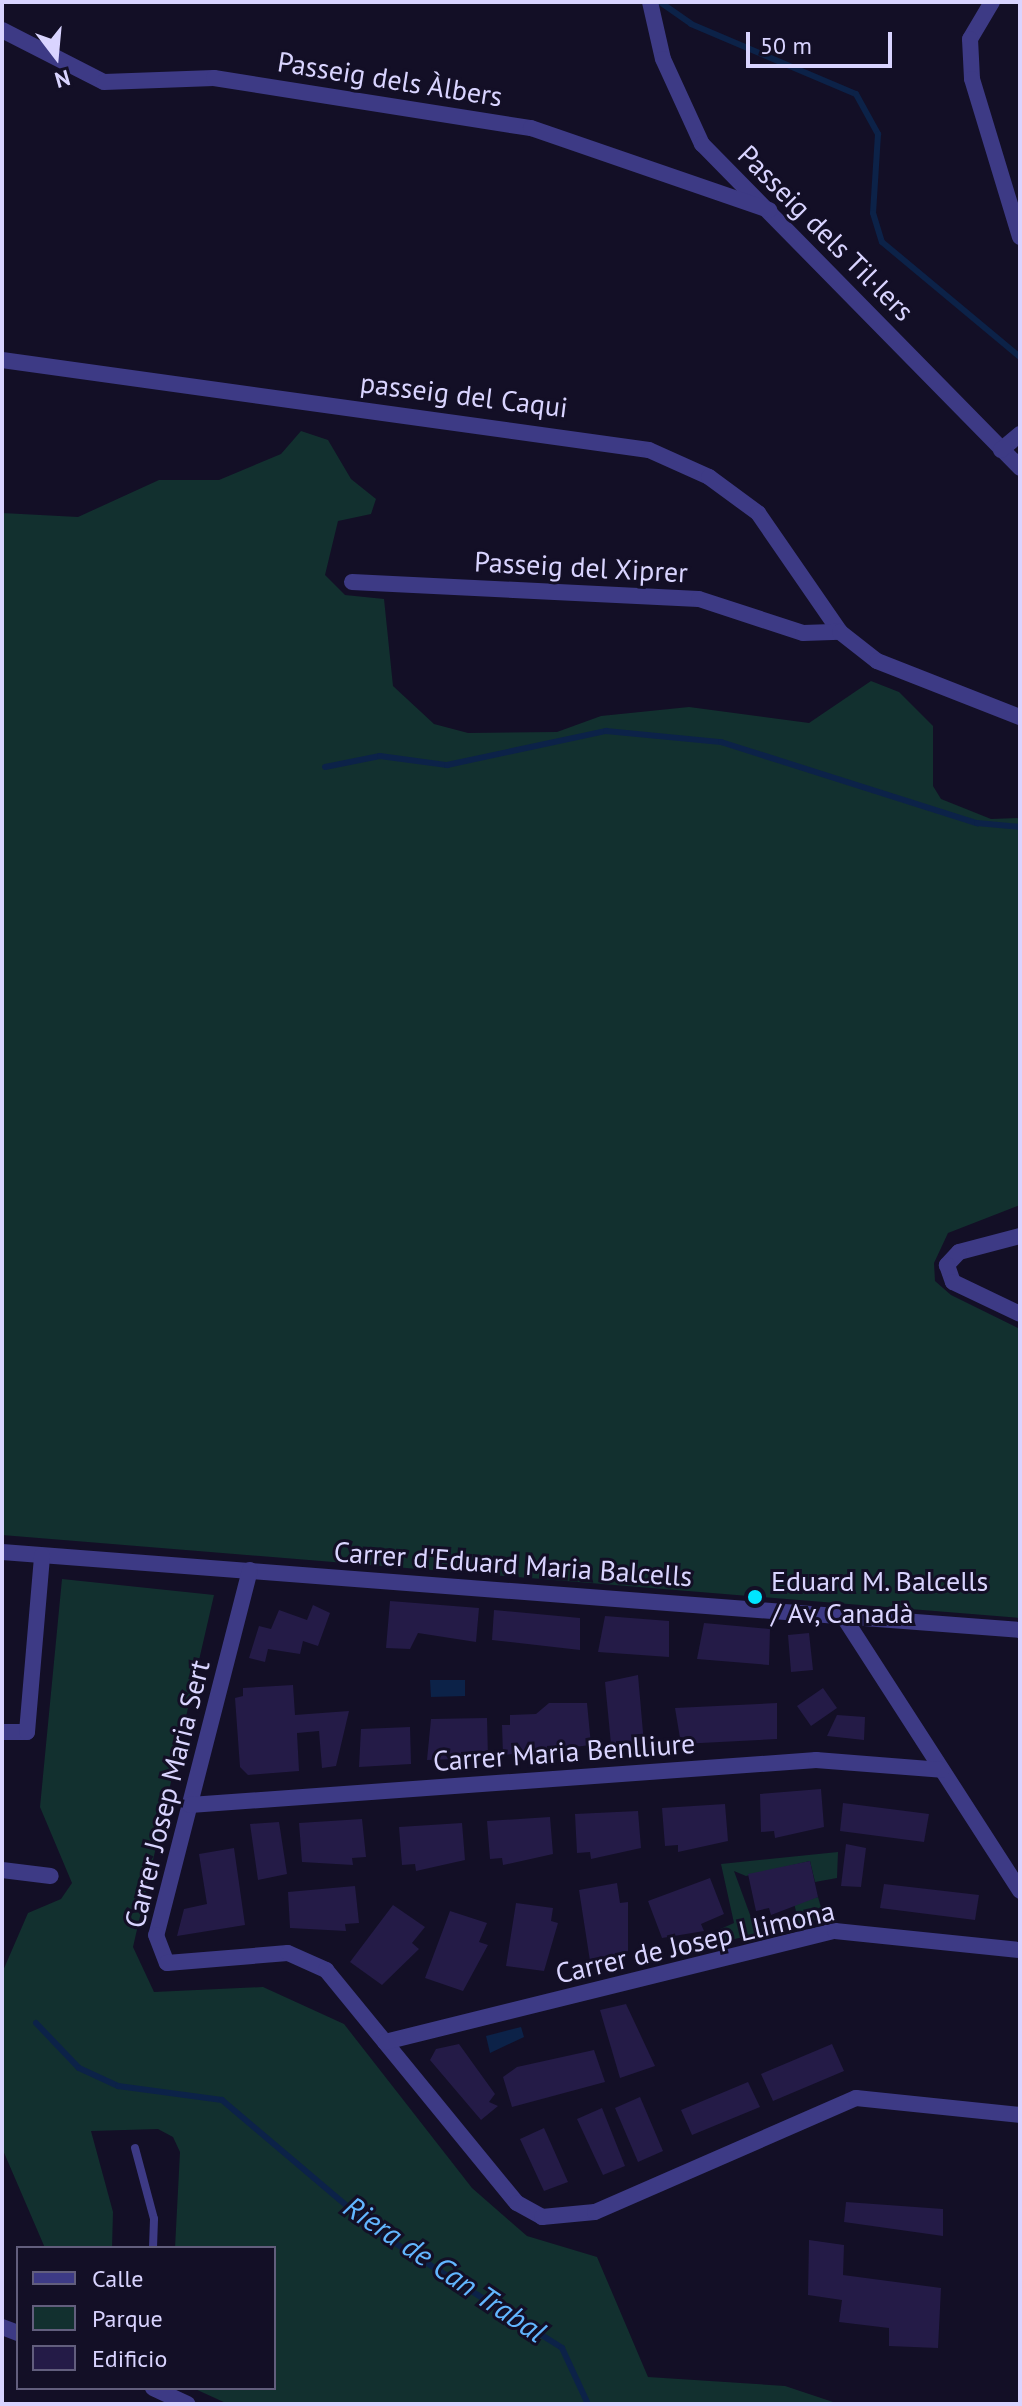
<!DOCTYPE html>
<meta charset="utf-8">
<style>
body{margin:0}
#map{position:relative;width:1022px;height:2406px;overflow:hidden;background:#130f26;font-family:"PT Sans",sans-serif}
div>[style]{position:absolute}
.green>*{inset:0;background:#12302f}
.water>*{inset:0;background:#0c2248}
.stream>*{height:6px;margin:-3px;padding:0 3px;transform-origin:3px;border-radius:3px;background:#0c2248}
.building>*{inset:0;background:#241b47}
.lane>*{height:8px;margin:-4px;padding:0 4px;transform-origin:4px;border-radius:4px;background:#3d3a85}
.street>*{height:16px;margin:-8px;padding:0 8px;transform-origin:8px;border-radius:8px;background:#3d3a85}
.dots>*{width:22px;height:22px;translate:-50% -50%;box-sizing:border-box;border:4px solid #130f26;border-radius:50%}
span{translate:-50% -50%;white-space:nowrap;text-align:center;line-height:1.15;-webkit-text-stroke:6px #130f26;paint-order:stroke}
.street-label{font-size:28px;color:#d9d4ff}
.poi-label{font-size:28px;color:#d9d4ff}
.left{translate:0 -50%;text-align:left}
.water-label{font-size:30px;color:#62b6ff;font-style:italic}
.frame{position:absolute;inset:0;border:4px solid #d9d4ff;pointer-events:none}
.legend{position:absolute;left:16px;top:2246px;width:260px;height:144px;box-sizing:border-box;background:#130f26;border:2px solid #625e7d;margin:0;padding:10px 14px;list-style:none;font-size:24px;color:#d9d4ff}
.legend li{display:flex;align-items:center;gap:16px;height:40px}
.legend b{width:40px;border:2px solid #625e7d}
.north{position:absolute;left:16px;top:16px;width:80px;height:80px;-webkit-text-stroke:6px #130f26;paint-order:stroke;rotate:164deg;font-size:22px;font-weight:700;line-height:32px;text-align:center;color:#d9d4ff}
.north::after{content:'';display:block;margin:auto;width:28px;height:36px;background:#d9d4ff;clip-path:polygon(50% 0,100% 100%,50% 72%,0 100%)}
.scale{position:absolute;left:746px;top:32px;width:146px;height:36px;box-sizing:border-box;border:4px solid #d9d4ff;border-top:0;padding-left:10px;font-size:24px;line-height:28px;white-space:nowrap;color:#d9d4ff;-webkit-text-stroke:6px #130f26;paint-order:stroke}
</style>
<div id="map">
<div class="green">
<i style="clip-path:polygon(301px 431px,328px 440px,351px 479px,376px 499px,371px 514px,338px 521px,325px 575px,345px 595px,384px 599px,393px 686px,434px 724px,468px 733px,557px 732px,601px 716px,689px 707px,809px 723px,871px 681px,899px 692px,933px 726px,933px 786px,941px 799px,991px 819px,1020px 818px,1020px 1205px,948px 1233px,934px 1263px,935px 1281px,951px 1295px,1020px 1329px,1020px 1618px,2px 1535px,2px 513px,78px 517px,159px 480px,219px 480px,281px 454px)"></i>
<i style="clip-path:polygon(62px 1579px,214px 1595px,133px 1947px,154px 1992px,263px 1987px,344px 2024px,472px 2188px,527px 2236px,597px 2257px,648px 2377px,785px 2386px,839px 2404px,228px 2404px,193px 2388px,274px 2388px,274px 2248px,175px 2248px,180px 2152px,173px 2137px,158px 2129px,91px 2131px,113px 2212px,112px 2248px,45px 2248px,2px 2148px,2px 1973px,28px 1913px,61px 1899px,72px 1883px,40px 1807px)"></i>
<i style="clip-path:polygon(838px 1852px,837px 1878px,815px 1882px,810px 1861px,746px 1876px,734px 1871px,753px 1923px,765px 1921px,768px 1931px,722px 1942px,718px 1930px,734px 1923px,721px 1864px)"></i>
<i style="clip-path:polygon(818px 1897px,824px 1918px,799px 1924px,794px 1903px)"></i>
</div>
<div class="water">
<i style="clip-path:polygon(430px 1680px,465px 1680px,465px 1696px,431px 1697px)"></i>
<i style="clip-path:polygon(521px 2027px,524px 2037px,490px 2053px,486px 2036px)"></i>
</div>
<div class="stream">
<i style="left:660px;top:2px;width:38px;rotate:35deg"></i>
<i style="left:691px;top:24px;width:179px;rotate:23deg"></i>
<i style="left:856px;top:94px;width:46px;rotate:61.2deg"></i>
<i style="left:878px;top:134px;width:79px;rotate:93.6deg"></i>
<i style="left:873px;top:213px;width:30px;rotate:73deg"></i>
<i style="left:882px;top:242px;width:180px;rotate:39.8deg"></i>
<i style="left:325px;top:767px;width:56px;rotate:-11.3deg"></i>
<i style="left:380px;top:756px;width:68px;rotate:7.7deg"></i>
<i style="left:447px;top:765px;width:163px;rotate:-12.1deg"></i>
<i style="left:606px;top:731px;width:116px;rotate:5.5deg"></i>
<i style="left:721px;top:742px;width:269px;rotate:17.6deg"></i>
<i style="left:977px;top:823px;width:43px;rotate:5.3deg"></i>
<i style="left:36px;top:2023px;width:62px;rotate:46.3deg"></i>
<i style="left:79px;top:2068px;width:43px;rotate:24.8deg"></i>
<i style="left:118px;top:2086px;width:105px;rotate:7.7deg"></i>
<i style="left:222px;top:2100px;width:206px;rotate:40.3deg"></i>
<i style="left:379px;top:2233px;width:216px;rotate:32.1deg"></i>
<i style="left:562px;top:2348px;width:62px;rotate:65.1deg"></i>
</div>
<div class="building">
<i style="clip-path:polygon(390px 1601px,479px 1608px,476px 1642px,418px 1633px,410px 1649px,386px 1648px)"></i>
<i style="clip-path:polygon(313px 1605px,330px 1613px,318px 1646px,303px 1641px,300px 1654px,268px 1649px,265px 1662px,249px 1658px,259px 1626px,271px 1629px,279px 1610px,307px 1620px)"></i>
<i style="clip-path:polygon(494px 1610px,580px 1618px,580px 1650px,492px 1640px)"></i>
<i style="clip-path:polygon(605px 1616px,669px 1621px,669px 1657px,598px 1652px)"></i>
<i style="clip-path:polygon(704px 1623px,770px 1629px,769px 1665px,697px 1659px)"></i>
<i style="clip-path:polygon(809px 1633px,813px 1670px,791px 1672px,788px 1635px)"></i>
<i style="clip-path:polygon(638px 1675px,644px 1744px,611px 1744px,605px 1682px)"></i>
<i style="clip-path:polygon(293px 1685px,295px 1715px,349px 1711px,336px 1766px,322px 1768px,319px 1731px,297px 1733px,299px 1771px,248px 1775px,240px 1767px,235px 1698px,243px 1696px,243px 1688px)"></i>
<i style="clip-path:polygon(823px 1688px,837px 1708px,811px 1726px,797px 1706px)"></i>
<i style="clip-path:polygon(549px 1703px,587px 1703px,591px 1745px,503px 1755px,502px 1725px,510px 1725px,510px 1715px,536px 1714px)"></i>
<i style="clip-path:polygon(777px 1703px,777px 1739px,681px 1744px,675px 1708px)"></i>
<i style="clip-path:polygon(837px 1715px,865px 1717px,864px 1740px,827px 1736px)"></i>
<i style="clip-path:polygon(487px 1718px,488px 1758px,427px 1760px,431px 1719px)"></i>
<i style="clip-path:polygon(410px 1727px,411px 1764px,359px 1767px,361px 1729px)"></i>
<i style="clip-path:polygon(821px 1789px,824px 1827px,775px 1838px,774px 1831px,761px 1832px,760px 1794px)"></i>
<i style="clip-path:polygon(843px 1803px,929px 1814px,924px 1842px,840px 1831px)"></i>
<i style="clip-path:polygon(725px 1804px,728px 1841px,678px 1852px,678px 1845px,665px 1846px,662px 1808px)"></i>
<i style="clip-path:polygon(638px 1811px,641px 1848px,591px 1859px,590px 1852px,577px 1853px,575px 1814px)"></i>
<i style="clip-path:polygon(550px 1817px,553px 1854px,503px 1865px,502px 1858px,490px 1859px,487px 1821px)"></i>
<i style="clip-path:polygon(362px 1819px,366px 1857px,352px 1858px,353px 1865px,302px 1862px,299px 1823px)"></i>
<i style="clip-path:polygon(279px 1822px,287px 1874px,258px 1880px,250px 1824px)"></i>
<i style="clip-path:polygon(462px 1823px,465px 1860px,416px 1871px,415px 1864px,402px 1865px,399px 1827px)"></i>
<i style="clip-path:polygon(846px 1844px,866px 1848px,861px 1887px,841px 1886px)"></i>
<i style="clip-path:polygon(234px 1848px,245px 1925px,177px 1936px,184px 1909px,207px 1904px,199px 1854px)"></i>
<i style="clip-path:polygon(810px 1861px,818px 1897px,771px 1915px,769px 1908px,756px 1911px,748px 1874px)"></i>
<i style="clip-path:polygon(710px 1878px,724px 1914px,701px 1924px,704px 1931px,662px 1938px,648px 1901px)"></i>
<i style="clip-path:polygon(617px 1883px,620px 1903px,628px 1902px,628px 1955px,590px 1961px,579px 1890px)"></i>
<i style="clip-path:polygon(884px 1884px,979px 1895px,975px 1920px,880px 1908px)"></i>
<i style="clip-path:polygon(355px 1886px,359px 1923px,345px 1924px,346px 1931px,290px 1928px,288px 1892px)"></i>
<i style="clip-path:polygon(516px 1903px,553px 1908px,551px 1921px,558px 1923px,544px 1971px,506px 1966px)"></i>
<i style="clip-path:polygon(393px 1905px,425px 1927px,412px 1943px,419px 1949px,382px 1985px,350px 1962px)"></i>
<i style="clip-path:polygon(450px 1911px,487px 1923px,479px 1942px,488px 1945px,463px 1991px,425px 1978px)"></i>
<i style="clip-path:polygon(626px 2004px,655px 2066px,620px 2078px,600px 2010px)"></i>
<i style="clip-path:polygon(459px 2044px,495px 2094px,489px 2102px,498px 2106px,481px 2120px,430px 2060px,436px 2049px)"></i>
<i style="clip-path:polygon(832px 2044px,844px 2071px,773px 2101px,761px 2074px)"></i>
<i style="clip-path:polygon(594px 2050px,605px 2082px,512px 2107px,503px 2077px,517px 2067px)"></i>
<i style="clip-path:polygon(748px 2082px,760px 2107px,692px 2135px,681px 2110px)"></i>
<i style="clip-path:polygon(640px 2097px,663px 2151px,638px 2162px,615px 2108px)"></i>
<i style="clip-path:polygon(602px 2108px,625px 2166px,603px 2175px,577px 2119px)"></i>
<i style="clip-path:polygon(544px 2128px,568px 2182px,544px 2191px,520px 2139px)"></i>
<i style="clip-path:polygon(846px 2202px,943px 2209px,943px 2236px,844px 2222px)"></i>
<i style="clip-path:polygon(809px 2240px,844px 2245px,843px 2275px,941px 2288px,938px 2348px,889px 2346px,889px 2328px,839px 2322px,842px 2300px,808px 2295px)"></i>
</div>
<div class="lane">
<i style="left:135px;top:2148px;width:73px;rotate:75deg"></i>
<i style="left:154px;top:2219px;width:29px;rotate:92deg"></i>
</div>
<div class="street">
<i style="left:650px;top:2px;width:58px;rotate:77.2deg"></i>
<i style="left:663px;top:59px;width:94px;rotate:65.4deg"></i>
<i style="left:702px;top:144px;width:454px;rotate:45.5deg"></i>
<i style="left:992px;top:2px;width:43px;rotate:120.7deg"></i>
<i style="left:970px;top:39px;width:40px;rotate:87.1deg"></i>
<i style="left:972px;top:79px;width:165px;rotate:73.1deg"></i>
<i style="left:2px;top:30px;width:114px;rotate:27deg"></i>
<i style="left:104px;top:82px;width:110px;rotate:-2.1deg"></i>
<i style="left:214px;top:78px;width:321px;rotate:9deg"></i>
<i style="left:531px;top:128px;width:252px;rotate:19deg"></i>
<i style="left:2px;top:360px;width:653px;rotate:7.92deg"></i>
<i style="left:649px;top:450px;width:66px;rotate:24.2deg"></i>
<i style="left:709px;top:477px;width:61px;rotate:36.3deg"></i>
<i style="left:758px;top:513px;width:145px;rotate:55.4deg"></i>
<i style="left:1001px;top:450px;width:25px;rotate:-40deg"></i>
<i style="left:352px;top:582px;width:347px;rotate:2.8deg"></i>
<i style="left:699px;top:599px;width:109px;rotate:18.1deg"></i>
<i style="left:803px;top:633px;width:37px;rotate:-2deg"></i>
<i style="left:840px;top:632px;width:47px;rotate:38.1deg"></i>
<i style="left:877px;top:661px;width:154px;rotate:21.4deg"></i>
<i style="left:1020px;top:1236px;width:63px;rotate:165.3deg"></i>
<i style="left:959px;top:1252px;width:18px;rotate:133deg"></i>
<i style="left:947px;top:1265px;width:18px;rotate:71deg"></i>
<i style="left:953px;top:1282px;width:74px;rotate:25.5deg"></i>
<i style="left:2px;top:1552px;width:1021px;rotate:4.38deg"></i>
<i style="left:250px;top:1570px;width:377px;rotate:104.4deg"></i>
<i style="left:156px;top:1935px;width:30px;rotate:69deg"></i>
<i style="left:167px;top:1963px;width:121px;rotate:-4.7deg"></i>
<i style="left:288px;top:1953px;width:42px;rotate:24.1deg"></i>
<i style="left:326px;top:1970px;width:301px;rotate:50.7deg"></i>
<i style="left:517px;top:2203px;width:29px;rotate:29deg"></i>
<i style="left:542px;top:2217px;width:53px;rotate:-5.4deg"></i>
<i style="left:595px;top:2212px;width:285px;rotate:-23.6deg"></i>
<i style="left:856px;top:2098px;width:165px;rotate:5.9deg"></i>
<i style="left:843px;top:1616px;width:327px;rotate:57.2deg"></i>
<i style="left:2px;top:1732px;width:25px"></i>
<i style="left:27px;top:1732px;width:177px;rotate:-85.1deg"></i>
<i style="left:190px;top:1805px;width:628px;rotate:-4.11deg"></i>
<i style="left:816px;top:1760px;width:126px;rotate:4.5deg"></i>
<i style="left:2px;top:1870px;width:49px;rotate:7deg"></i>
<i style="left:385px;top:2042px;width:463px;rotate:-13.9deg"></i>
<i style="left:835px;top:1931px;width:186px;rotate:5.9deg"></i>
<i style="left:2px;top:2327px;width:17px;rotate:21deg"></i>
<i style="left:153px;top:2388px;width:38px;rotate:25deg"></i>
</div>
<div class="dots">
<i style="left:755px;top:1597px;background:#00e5ff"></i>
</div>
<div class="street-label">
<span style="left:390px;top:79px;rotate:9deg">Passeig dels Àlbers</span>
<span style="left:826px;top:233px;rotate:45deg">Passeig dels Til·lers</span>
<span style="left:464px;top:395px;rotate:7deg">passeig del Caqui</span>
<span style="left:581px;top:567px;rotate:3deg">Passeig del Xiprer</span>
<span style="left:513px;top:1564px;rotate:4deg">Carrer d'Eduard Maria Balcells</span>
<span style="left:564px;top:1752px;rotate:-4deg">Carrer Maria Benlliure</span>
<span style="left:167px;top:1794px;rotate:-76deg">Carrer Josep Maria Sert</span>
<span style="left:695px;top:1942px;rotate:-13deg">Carrer de Josep Llimona</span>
</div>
<div class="poi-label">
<span class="left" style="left:771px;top:1597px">Eduard M. Balcells<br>/ Av, Canadà</span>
</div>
<div class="water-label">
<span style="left:445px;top:2269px;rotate:34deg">Riera de Can Trabal</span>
</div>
<div class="frame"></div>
<ul class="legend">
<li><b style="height:10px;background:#3d3a85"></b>Calle</li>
<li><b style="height:22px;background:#12302f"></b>Parque</li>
<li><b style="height:22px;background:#241b47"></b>Edificio</li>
</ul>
<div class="north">N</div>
<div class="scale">50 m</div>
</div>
